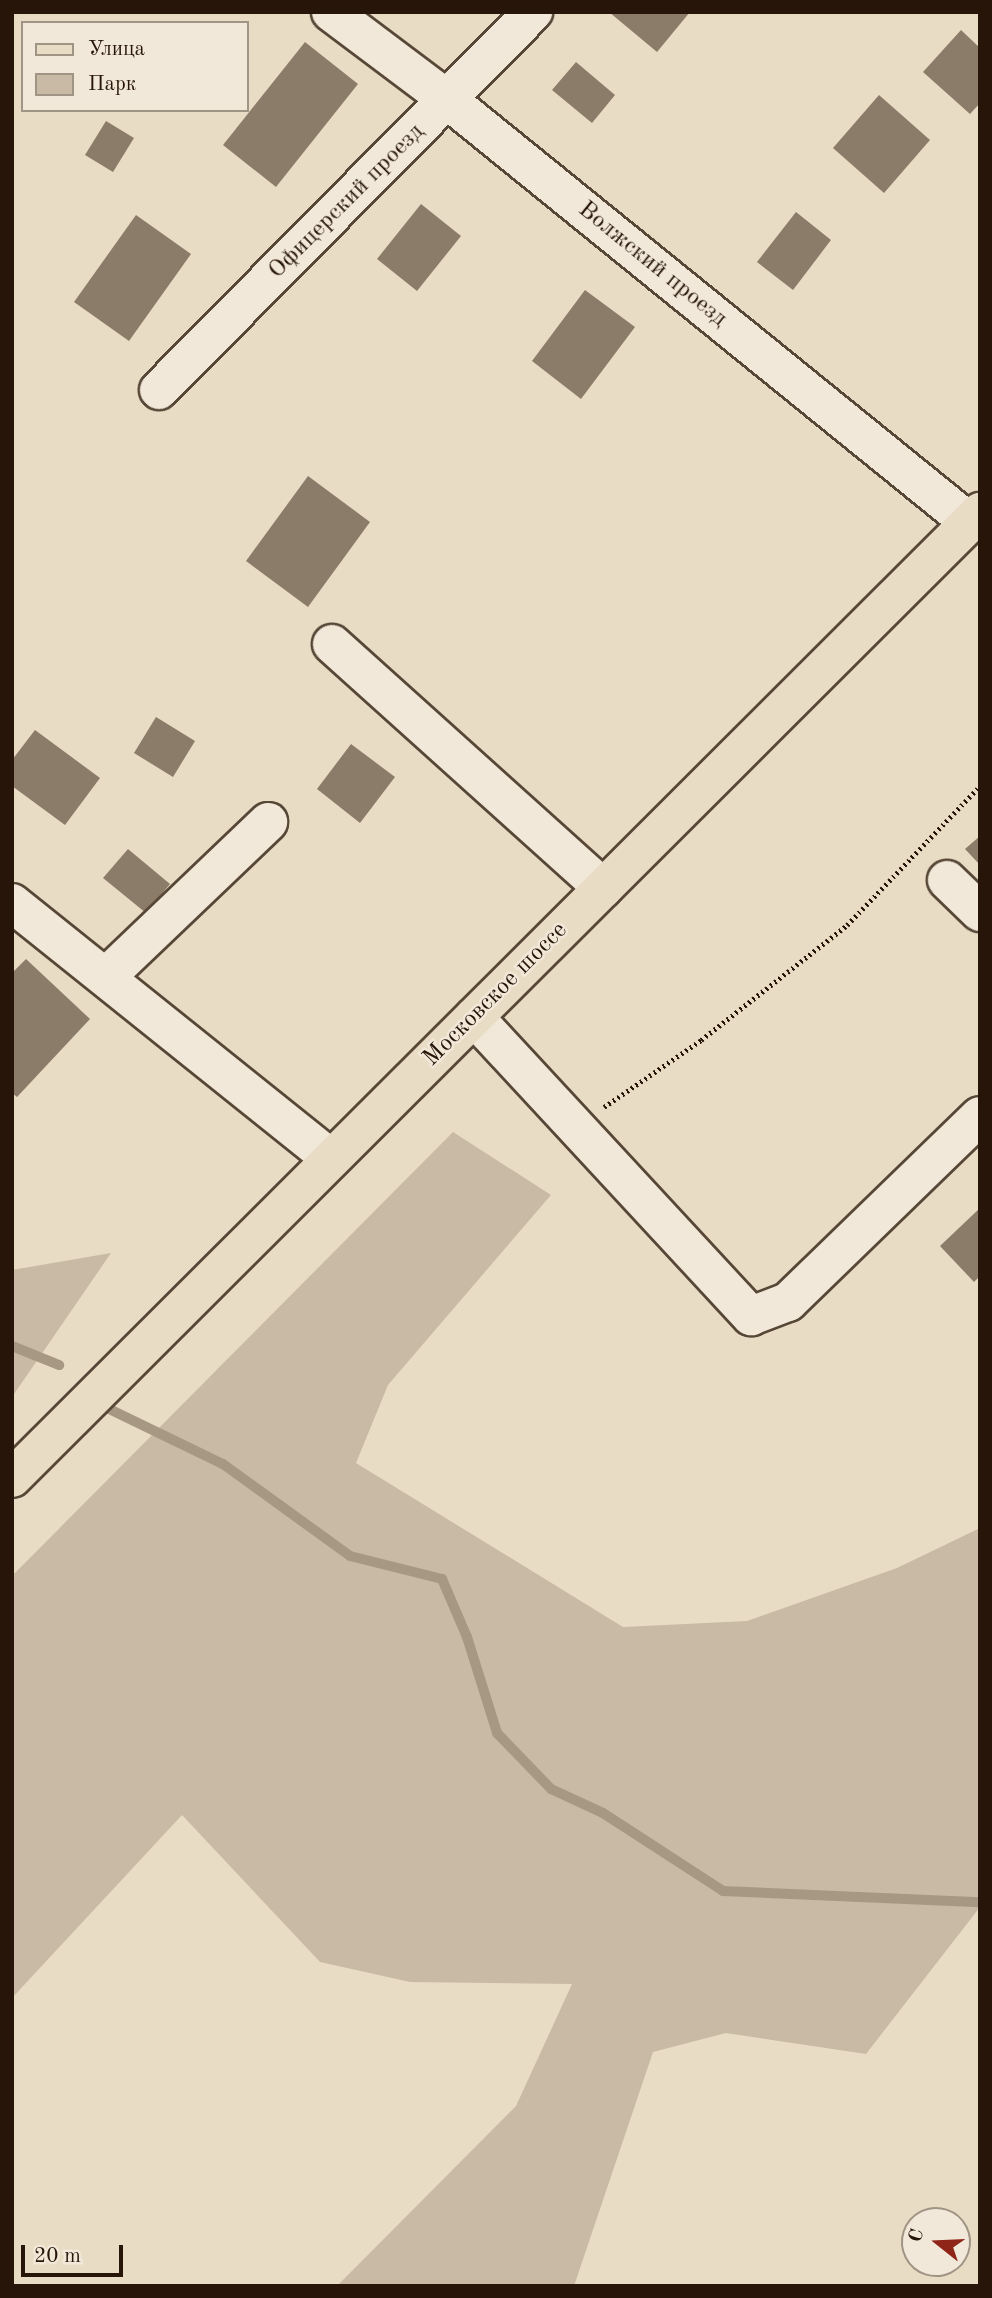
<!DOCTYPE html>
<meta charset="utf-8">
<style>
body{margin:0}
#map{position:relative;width:992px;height:2298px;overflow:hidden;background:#e9dcc4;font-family:"Old Standard TT",serif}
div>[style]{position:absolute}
.green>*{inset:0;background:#c8baa4}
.stream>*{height:10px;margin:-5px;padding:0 5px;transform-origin:5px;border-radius:5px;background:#a79884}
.building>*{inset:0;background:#8b7c6a}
.path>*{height:4.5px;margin-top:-2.25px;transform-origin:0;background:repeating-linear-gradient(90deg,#261508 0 2px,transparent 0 5.5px)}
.roads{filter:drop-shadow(2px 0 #574737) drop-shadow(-2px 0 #574737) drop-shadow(0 2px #574737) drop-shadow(0 -2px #574737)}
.minor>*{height:38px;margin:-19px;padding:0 19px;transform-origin:19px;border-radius:19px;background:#f1e8d9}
.major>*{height:38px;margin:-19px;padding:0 19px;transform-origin:19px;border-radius:19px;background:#e9dcc4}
span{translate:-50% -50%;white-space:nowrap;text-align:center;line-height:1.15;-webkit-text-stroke:5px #f1e8d9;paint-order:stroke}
.street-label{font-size:24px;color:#261508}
.frame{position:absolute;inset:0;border:14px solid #261508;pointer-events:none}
.legend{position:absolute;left:21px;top:21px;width:228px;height:91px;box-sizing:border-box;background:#f1e8d9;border:2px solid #a09485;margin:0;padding:9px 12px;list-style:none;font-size:21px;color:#261508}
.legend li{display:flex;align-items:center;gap:14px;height:35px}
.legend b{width:35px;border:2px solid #a09485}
.north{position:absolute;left:901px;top:2207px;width:70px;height:70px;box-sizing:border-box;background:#f1e8d9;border:2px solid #a09485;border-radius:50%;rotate:288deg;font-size:19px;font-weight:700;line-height:28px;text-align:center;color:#261508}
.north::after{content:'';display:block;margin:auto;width:24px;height:32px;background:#8f2418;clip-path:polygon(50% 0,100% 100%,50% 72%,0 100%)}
.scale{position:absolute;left:21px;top:2245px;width:102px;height:32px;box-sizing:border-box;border:4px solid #261508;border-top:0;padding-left:9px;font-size:21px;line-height:24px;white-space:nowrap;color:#261508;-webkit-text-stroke:5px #f1e8d9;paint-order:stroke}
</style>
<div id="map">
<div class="green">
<i style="clip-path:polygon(453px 1132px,551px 1195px,388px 1385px,356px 1463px,623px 1627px,747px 1621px,897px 1568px,980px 1528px,980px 1907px,866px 2054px,726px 2033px,653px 2052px,574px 2286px,337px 2286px,516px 2106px,572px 1984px,410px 1982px,320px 1962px,182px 1815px,12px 1998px,12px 1576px)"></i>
<i style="clip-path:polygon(111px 1253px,12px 1397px,12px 1270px)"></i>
</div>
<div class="stream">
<i style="left:12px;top:1346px;width:51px;rotate:22deg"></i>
<i style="left:103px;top:1406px;width:133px;rotate:25.8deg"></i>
<i style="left:223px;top:1464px;width:157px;rotate:35.9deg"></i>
<i style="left:350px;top:1556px;width:95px;rotate:14deg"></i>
<i style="left:442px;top:1579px;width:63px;rotate:66.7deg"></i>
<i style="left:467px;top:1637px;width:101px;rotate:72.6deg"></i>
<i style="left:497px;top:1733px;width:78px;rotate:46deg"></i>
<i style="left:551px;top:1789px;width:57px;rotate:24.8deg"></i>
<i style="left:603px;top:1813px;width:143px;rotate:33deg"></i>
<i style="left:723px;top:1891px;width:257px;rotate:2.5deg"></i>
</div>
<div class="building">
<i style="clip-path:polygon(609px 12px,690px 12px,657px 52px)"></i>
<i style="clip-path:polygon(961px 30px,980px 48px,980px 103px,970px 114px,923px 72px)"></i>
<i style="clip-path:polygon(305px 42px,358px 84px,276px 187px,223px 145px)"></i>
<i style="clip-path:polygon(576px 62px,615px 95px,592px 123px,552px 90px)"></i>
<i style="clip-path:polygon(879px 95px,930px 140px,884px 193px,833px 148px)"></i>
<i style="clip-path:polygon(106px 121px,134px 138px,113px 172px,85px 155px)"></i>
<i style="clip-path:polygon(421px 204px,461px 236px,417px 291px,377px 259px)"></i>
<i style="clip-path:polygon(796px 212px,831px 240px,793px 290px,757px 262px)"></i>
<i style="clip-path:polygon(136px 215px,191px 254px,129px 341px,74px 302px)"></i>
<i style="clip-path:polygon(585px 290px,635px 327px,581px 399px,532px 361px)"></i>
<i style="clip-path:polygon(308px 476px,370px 522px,308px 607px,246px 561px)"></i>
<i style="clip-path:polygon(156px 717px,195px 741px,173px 777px,134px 753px)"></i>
<i style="clip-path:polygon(35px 730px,100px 778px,65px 825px,12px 786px,12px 760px)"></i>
<i style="clip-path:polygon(351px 744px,395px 777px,360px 823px,317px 789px)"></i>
<i style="clip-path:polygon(980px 836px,980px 865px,965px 849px)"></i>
<i style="clip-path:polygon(128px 849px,170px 884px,146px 913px,103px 878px)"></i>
<i style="clip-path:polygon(26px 959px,90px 1019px,17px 1097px,12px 1093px,12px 973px)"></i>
<i style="clip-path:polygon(980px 1208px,980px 1276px,974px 1282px,940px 1246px)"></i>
</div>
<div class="path">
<i style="left:604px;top:1107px;width:118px;rotate:-34.6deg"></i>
<i style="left:701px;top:1040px;width:186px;rotate:-38.2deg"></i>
<i style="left:847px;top:925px;width:192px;rotate:-46.3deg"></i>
</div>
<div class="roads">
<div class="minor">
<i style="left:331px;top:12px;width:146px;rotate:36.9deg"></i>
<i style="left:448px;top:100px;width:670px;rotate:39.01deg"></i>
<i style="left:159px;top:390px;width:532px;rotate:-45.3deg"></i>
<i style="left:332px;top:644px;width:365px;rotate:42deg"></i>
<i style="left:947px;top:880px;width:46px;rotate:44.1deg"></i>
<i style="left:12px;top:903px;width:409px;rotate:38.7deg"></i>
<i style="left:107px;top:976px;width:223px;rotate:-43.7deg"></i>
<i style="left:474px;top:1017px;width:408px;rotate:47.2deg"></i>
<i style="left:751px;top:1316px;width:40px;rotate:-21deg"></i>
<i style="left:788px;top:1302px;width:267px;rotate:-44.1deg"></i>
</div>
<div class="major">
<i style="left:12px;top:1478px;width:1368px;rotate:-44.94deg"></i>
</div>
</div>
<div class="street-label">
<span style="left:347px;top:202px;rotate:-45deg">Офицерский проезд</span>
<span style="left:652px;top:265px;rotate:39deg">Волжский проезд</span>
<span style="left:496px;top:995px;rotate:-45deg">Московское шоссе</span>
</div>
<div class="frame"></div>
<ul class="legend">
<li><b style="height:9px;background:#e9dcc4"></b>Улица</li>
<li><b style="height:19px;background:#c8baa4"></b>Парк</li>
</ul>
<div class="north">С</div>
<div class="scale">20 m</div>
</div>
